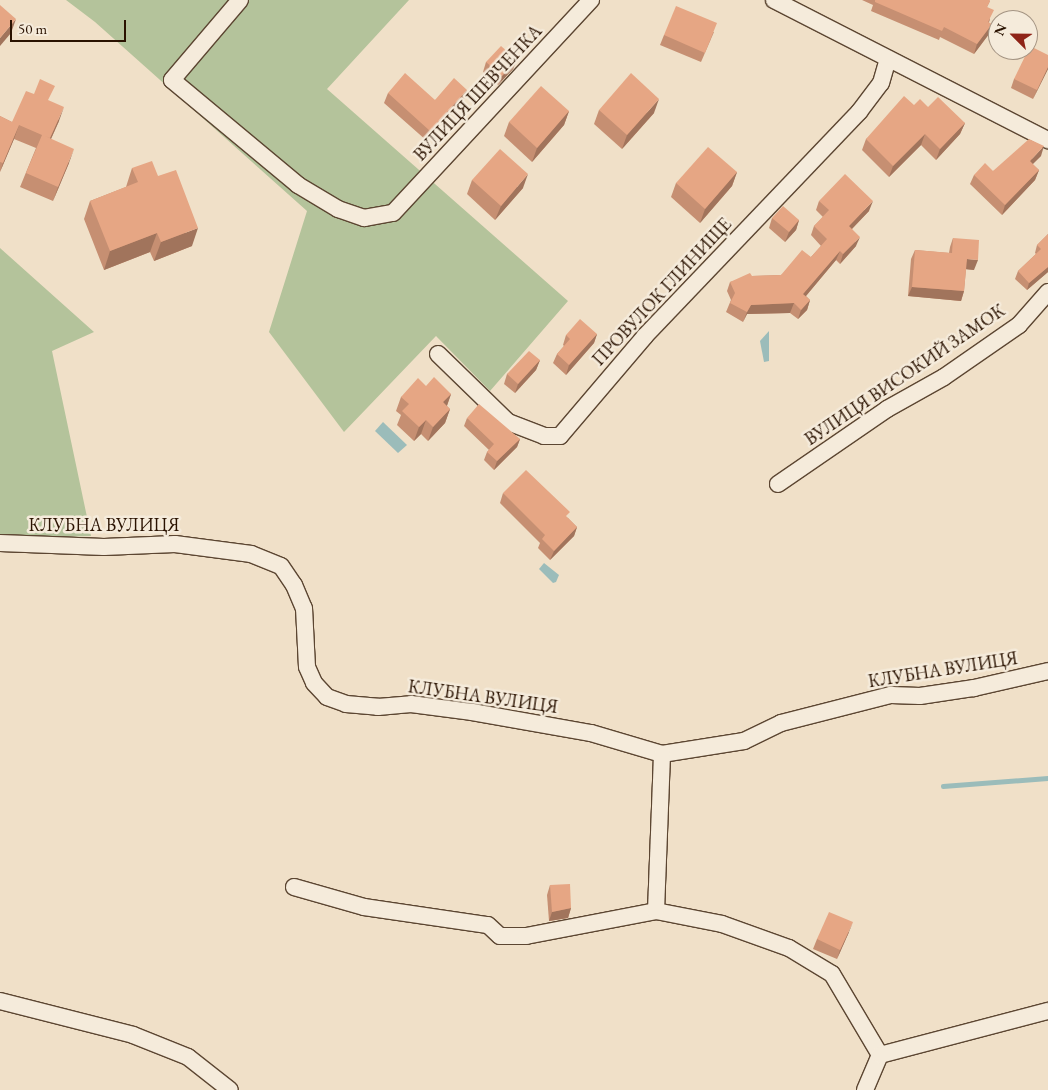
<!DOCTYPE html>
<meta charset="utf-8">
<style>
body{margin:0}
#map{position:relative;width:1048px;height:1090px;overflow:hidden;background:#f0e0c8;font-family:"EB Garamond",serif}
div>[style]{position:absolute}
.green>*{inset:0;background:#b4c39b}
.water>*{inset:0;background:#9bbcba}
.stream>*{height:4.5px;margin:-2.25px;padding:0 2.25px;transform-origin:2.25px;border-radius:2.25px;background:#9bbcba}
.roads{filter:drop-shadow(1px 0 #5c4632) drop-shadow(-1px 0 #5c4632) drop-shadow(0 1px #5c4632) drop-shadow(0 -1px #5c4632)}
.minor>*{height:16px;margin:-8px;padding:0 8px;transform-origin:8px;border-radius:8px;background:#f5ebdb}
.wall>*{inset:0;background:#c68f72}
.shaded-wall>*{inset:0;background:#a1745c}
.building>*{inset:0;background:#e6a684}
span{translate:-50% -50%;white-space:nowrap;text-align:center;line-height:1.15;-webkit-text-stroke:5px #f5ebdb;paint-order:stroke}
.street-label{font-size:18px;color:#2a1200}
.north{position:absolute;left:988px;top:10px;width:50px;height:50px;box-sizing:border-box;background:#f5ebdb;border:1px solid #a49483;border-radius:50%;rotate:293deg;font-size:14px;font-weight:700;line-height:20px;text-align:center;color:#2a1200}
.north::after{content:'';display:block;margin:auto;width:18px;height:22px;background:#8f2418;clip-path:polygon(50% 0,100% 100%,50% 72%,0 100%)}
.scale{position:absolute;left:10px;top:20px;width:116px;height:22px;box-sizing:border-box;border:2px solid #2a1200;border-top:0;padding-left:6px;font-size:15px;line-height:18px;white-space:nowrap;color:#2a1200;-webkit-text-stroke:4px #f5ebdb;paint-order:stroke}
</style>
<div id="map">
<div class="green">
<i style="clip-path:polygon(66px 0,409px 0,327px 89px,568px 301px,490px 391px,436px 336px,344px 432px,269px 332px,307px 211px,95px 22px)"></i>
<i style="clip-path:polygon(0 248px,94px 332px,52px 351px,91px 536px,0 539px)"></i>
</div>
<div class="water">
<i style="clip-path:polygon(769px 331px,769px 361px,764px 362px,760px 341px)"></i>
<i style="clip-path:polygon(383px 422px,407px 445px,398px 453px,375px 431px)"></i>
<i style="clip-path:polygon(544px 563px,559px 575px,556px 582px,553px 583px,539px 569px)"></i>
</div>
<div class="stream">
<i style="left:943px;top:786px;width:105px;rotate:-4.4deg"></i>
</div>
<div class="roads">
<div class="minor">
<i style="left:240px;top:0;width:105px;rotate:130.4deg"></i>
<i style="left:172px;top:80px;width:164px;rotate:39.8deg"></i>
<i style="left:298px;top:185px;width:47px;rotate:31deg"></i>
<i style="left:338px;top:209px;width:28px;rotate:19deg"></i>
<i style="left:364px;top:218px;width:29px;rotate:-10deg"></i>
<i style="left:393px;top:213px;width:291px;rotate:-47.1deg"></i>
<i style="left:774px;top:0;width:308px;rotate:27.1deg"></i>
<i style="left:438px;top:354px;width:98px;rotate:44.2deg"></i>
<i style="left:508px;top:422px;width:39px;rotate:21deg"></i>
<i style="left:544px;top:436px;width:16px"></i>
<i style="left:560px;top:436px;width:131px;rotate:-49.6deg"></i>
<i style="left:645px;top:336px;width:310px;rotate:-46.3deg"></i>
<i style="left:859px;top:112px;width:36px;rotate:-53deg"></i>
<i style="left:881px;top:83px;width:25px;rotate:-74deg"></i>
<i style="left:778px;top:484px;width:132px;rotate:-34.5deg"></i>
<i style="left:887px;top:409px;width:65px;rotate:-29.3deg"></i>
<i style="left:944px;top:377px;width:91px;rotate:-34.7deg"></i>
<i style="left:1019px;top:325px;width:44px;rotate:-48.7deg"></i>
<i style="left:0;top:543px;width:104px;rotate:2.2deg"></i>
<i style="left:104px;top:547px;width:71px;rotate:-2.4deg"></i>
<i style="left:175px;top:544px;width:77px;rotate:7.5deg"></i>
<i style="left:251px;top:554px;width:32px;rotate:22deg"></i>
<i style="left:281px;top:566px;width:23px;rotate:56deg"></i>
<i style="left:294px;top:585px;width:25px;rotate:67deg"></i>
<i style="left:304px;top:608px;width:59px;rotate:87.1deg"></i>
<i style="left:307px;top:667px;width:17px;rotate:66deg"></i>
<i style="left:314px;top:683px;width:19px;rotate:47deg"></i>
<i style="left:327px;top:697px;width:20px;rotate:20deg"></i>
<i style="left:346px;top:704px;width:32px;rotate:5deg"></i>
<i style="left:378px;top:707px;width:33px;rotate:-5deg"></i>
<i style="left:411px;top:704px;width:62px;rotate:7.5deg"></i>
<i style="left:472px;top:712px;width:121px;rotate:10deg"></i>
<i style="left:591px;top:733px;width:74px;rotate:16.5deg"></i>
<i style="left:662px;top:754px;width:83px;rotate:-9deg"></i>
<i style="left:744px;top:741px;width:41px;rotate:-25.9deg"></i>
<i style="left:781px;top:723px;width:114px;rotate:-14.3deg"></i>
<i style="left:891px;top:695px;width:29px;rotate:2deg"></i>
<i style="left:920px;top:696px;width:55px;rotate:-8.4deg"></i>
<i style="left:974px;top:688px;width:76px;rotate:-12.9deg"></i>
<i style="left:294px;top:887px;width:73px;rotate:15.9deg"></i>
<i style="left:364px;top:907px;width:125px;rotate:8.3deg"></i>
<i style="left:488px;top:925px;width:16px;rotate:43deg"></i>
<i style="left:500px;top:936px;width:26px"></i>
<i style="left:526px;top:936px;width:132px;rotate:-10.9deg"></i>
<i style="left:656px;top:911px;width:67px;rotate:11.1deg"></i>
<i style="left:722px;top:924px;width:71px;rotate:19.7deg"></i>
<i style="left:789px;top:948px;width:50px;rotate:31.2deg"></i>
<i style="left:832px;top:974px;width:94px;rotate:59.3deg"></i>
<i style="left:656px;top:911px;width:157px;rotate:-87.8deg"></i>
<i style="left:0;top:1001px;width:137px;rotate:14.3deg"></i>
<i style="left:133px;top:1035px;width:59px;rotate:21.8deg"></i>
<i style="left:188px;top:1057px;width:53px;rotate:38.2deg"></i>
<i style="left:865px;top:1090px;width:38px;rotate:-67deg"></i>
<i style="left:880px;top:1055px;width:174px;rotate:-14.7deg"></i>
</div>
</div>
<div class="wall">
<i style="clip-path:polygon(862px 0,989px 0,990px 1px,987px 7px,990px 20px,989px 22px,989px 34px,974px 54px,940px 37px,939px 40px,871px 11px,873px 5px)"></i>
<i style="clip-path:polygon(714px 32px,701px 62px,660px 45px,664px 35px)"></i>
<i style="clip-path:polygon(1048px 55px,1048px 69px,1033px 99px,1011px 88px,1014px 79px)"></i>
<i style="clip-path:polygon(517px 60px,513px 69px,498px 85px,483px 72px,486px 62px)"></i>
<i style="clip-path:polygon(467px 90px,464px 99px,427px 141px,384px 103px,388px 93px,435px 100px)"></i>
<i style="clip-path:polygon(49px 101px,59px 121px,51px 139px,69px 163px,53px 201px,20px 187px,36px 148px,14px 139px,0 172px,0 116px,12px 122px)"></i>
<i style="clip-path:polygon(914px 105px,928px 107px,965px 123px,960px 134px,936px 160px,921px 145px,889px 177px,862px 150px,866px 139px)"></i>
<i style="clip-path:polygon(599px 110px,654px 113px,622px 149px,594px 124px)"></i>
<i style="clip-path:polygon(569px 111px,564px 125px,532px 162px,504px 136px,509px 122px)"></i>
<i style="clip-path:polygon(1041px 156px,1032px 164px,1039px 170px,1035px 180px,1002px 215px,970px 184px,974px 175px,993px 171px)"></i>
<i style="clip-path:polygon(132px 168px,158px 176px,192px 246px,154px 261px,150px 252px,104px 270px,84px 219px,90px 201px,126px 187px)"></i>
<i style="clip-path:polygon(737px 172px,732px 186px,700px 223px,671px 197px,676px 183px)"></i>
<i style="clip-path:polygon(472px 180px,523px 188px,495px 220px,467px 194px)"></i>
<i style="clip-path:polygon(819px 201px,869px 211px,852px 229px,856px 246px,840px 264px,836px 260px,806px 296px,810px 300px,807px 310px,798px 319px,790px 313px,747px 314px,743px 322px,726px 312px,731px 300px,727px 291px,730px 282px,752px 276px,781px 275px,811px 257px,821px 246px,811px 235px,814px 226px,823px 217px,816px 210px)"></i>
<i style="clip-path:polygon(772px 218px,799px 220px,796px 230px,785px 242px,769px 228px)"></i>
<i style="clip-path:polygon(1048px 234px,1048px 272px,1027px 290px,1015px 279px,1018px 271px,1036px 254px,1035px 253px,1037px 245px)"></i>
<i style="clip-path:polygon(953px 238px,974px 270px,966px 269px,964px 291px,961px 301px,908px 296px,911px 259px,915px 250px,949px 253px,950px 247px)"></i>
<i style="clip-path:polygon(597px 334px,594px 343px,566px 375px,553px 363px,557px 354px,564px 346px,563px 345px,566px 335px)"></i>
<i style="clip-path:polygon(540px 360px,536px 370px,515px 393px,504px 384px,507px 374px)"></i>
<i style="clip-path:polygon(426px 386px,451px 394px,447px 406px,450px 409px,445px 423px,428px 441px,421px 434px,414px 441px,397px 425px,401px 415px,396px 411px,401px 397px)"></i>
<i style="clip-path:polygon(467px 418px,520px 439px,517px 447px,494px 470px,484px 460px,487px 452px,489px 450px,464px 426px)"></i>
<i style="clip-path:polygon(503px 493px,568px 518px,577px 527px,574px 536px,550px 560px,538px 548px,540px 543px,500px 503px)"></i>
<i style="clip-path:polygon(550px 885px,571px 908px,568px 918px,549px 921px,547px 895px)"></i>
<i style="clip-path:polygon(849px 932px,837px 959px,813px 949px,817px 939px)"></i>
</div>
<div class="shaded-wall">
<i style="clip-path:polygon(16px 19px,11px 33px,0 46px,0 38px)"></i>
<i style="clip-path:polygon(992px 24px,989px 34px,974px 54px,977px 44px)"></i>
<i style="clip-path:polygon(517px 60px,513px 69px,498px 85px,502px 76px)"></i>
<i style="clip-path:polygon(1048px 67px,1048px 69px,1033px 99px,1037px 90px)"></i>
<i style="clip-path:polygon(467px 90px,464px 99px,427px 141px,430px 131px)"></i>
<i style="clip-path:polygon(659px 99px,654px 113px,622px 149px,627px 135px)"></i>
<i style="clip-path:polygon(64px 107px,59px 121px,45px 152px,50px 138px)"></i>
<i style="clip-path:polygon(569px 111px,564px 125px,532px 162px,537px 148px)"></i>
<i style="clip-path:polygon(965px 123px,960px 134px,936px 160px,940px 149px)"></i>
<i style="clip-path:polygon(19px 125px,14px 139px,0 172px,3px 163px)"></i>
<i style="clip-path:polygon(925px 134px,921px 145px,889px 177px,893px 166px)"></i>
<i style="clip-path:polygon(1044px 146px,1041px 156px,1026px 171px,1030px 161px)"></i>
<i style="clip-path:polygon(74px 149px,69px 163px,53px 201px,58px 187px)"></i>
<i style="clip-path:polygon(1039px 170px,1035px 180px,1002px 215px,1005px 205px)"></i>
<i style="clip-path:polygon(737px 172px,732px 186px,700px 223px,705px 209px)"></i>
<i style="clip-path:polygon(528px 174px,523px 188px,495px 220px,501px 206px)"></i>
<i style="clip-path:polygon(873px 201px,869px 211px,845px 236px,849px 226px)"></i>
<i style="clip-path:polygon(799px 220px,796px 230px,785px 242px,789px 232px)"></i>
<i style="clip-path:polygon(198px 228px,192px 246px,154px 261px,161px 242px)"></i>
<i style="clip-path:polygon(157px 233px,150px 252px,104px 270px,110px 251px)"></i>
<i style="clip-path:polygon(860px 237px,856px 246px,840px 264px,843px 254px)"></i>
<i style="clip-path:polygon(840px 251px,836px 260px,800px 303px,803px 294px)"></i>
<i style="clip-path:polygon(967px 259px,978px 260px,974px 270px,964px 269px)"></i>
<i style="clip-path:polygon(1048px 267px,1048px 272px,1027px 290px,1029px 283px)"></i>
<i style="clip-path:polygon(912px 287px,964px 291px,961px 301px,908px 296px)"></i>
<i style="clip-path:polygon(810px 300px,807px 310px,798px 319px,801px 310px)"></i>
<i style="clip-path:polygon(794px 303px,790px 313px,747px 314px,743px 322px,747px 312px,751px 305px)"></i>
<i style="clip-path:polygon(597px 334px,594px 343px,566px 375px,569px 365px)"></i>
<i style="clip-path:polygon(540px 360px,536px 370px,515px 393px,518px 384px)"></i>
<i style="clip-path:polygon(451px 394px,446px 408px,443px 402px)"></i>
<i style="clip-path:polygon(450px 409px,445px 423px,428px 441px,433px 427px)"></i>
<i style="clip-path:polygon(426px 420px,421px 434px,414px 441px,419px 427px)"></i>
<i style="clip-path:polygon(520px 439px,517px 447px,494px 470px,497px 461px)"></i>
<i style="clip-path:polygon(577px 527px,574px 536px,550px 560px,554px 551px)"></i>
<i style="clip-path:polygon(571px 908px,568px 918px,549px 921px,552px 912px)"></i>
<i style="clip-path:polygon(853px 922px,849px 932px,837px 959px,840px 950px)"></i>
</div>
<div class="building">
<i style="clip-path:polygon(875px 0,989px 0,990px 1px,987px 7px,994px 10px,988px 22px,992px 24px,977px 44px,944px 27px,942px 31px,875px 2px)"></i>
<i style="clip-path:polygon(0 5px,16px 19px,0 38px)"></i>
<i style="clip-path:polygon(676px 6px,717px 23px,705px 53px,664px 35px)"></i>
<i style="clip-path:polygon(501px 46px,517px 60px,502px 76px,486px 62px)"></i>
<i style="clip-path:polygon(1030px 46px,1048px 55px,1048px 67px,1037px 90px,1014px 79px)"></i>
<i style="clip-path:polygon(405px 73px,435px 100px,454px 78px,467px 90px,430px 131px,388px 93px)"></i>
<i style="clip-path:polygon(631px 73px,659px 99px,627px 135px,599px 110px)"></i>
<i style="clip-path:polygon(40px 79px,55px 86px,48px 100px,64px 107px,50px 138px,45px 136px,74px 149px,58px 187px,26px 173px,42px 135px,19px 125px,3px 163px,0 162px,0 116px,12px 122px,26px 91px,34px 94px)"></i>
<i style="clip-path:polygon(541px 86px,569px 111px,537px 148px,509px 122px)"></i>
<i style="clip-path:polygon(904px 96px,914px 105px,920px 99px,928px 107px,938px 97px,965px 123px,940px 149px,925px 134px,893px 166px,866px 139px)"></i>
<i style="clip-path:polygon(1029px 139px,1044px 146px,1030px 161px,1039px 170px,1005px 205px,974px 175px,985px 163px,993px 171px)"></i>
<i style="clip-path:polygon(708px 147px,737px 172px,705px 209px,676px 183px)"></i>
<i style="clip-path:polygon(500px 149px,528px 174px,501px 206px,472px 180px)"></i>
<i style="clip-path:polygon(152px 161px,158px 176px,176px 170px,198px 228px,161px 242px,157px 233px,110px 251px,90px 201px,138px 182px,132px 168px)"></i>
<i style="clip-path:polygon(845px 174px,873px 201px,849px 226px,860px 237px,843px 254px,840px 251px,803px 294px,810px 300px,801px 310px,794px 303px,751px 305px,747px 312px,730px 303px,735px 293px,730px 282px,750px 273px,752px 276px,781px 275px,802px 250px,811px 257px,827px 239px,814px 226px,829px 210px,819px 201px)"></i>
<i style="clip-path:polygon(783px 206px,799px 220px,789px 232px,772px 218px)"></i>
<i style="clip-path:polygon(1048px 234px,1048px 267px,1029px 283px,1018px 271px,1041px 249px,1037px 245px)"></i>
<i style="clip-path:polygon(953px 238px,979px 240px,978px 260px,967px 259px,964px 291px,912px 287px,915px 250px,952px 253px)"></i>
<i style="clip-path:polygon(580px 319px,597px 334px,569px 365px,557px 354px,570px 339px,566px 335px)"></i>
<i style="clip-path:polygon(529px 351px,540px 360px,518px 384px,507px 374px)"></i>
<i style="clip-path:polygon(434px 377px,451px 394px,443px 402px,450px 409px,433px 427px,426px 420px,419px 427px,402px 411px,409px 404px,401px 397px,418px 378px,426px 386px)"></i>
<i style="clip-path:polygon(479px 404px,520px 439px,497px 461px,487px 452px,494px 444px,467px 418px)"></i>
<i style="clip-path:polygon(526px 470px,570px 512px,566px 516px,577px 527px,554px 551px,542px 539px,545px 535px,503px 493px)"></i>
<i style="clip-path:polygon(570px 884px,571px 908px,552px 912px,550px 885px)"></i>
<i style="clip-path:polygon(829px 912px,853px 922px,840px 950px,817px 939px)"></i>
</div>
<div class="street-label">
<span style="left:478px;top:93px;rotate:-47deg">ВУЛИЦЯ ШЕВЧЕНКА</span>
<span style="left:662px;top:292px;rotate:-47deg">ПРОВУЛОК ГЛИНИЩЕ</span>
<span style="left:905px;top:375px;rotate:-34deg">ВУЛИЦЯ ВИСОКИЙ ЗАМОК</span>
<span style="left:104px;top:525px">КЛУБНА ВУЛИЦЯ</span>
<span style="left:943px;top:670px;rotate:-9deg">КЛУБНА ВУЛИЦЯ</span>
<span style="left:483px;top:697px;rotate:8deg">КЛУБНА ВУЛИЦЯ</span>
</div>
<div class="north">N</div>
<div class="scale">50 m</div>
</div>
